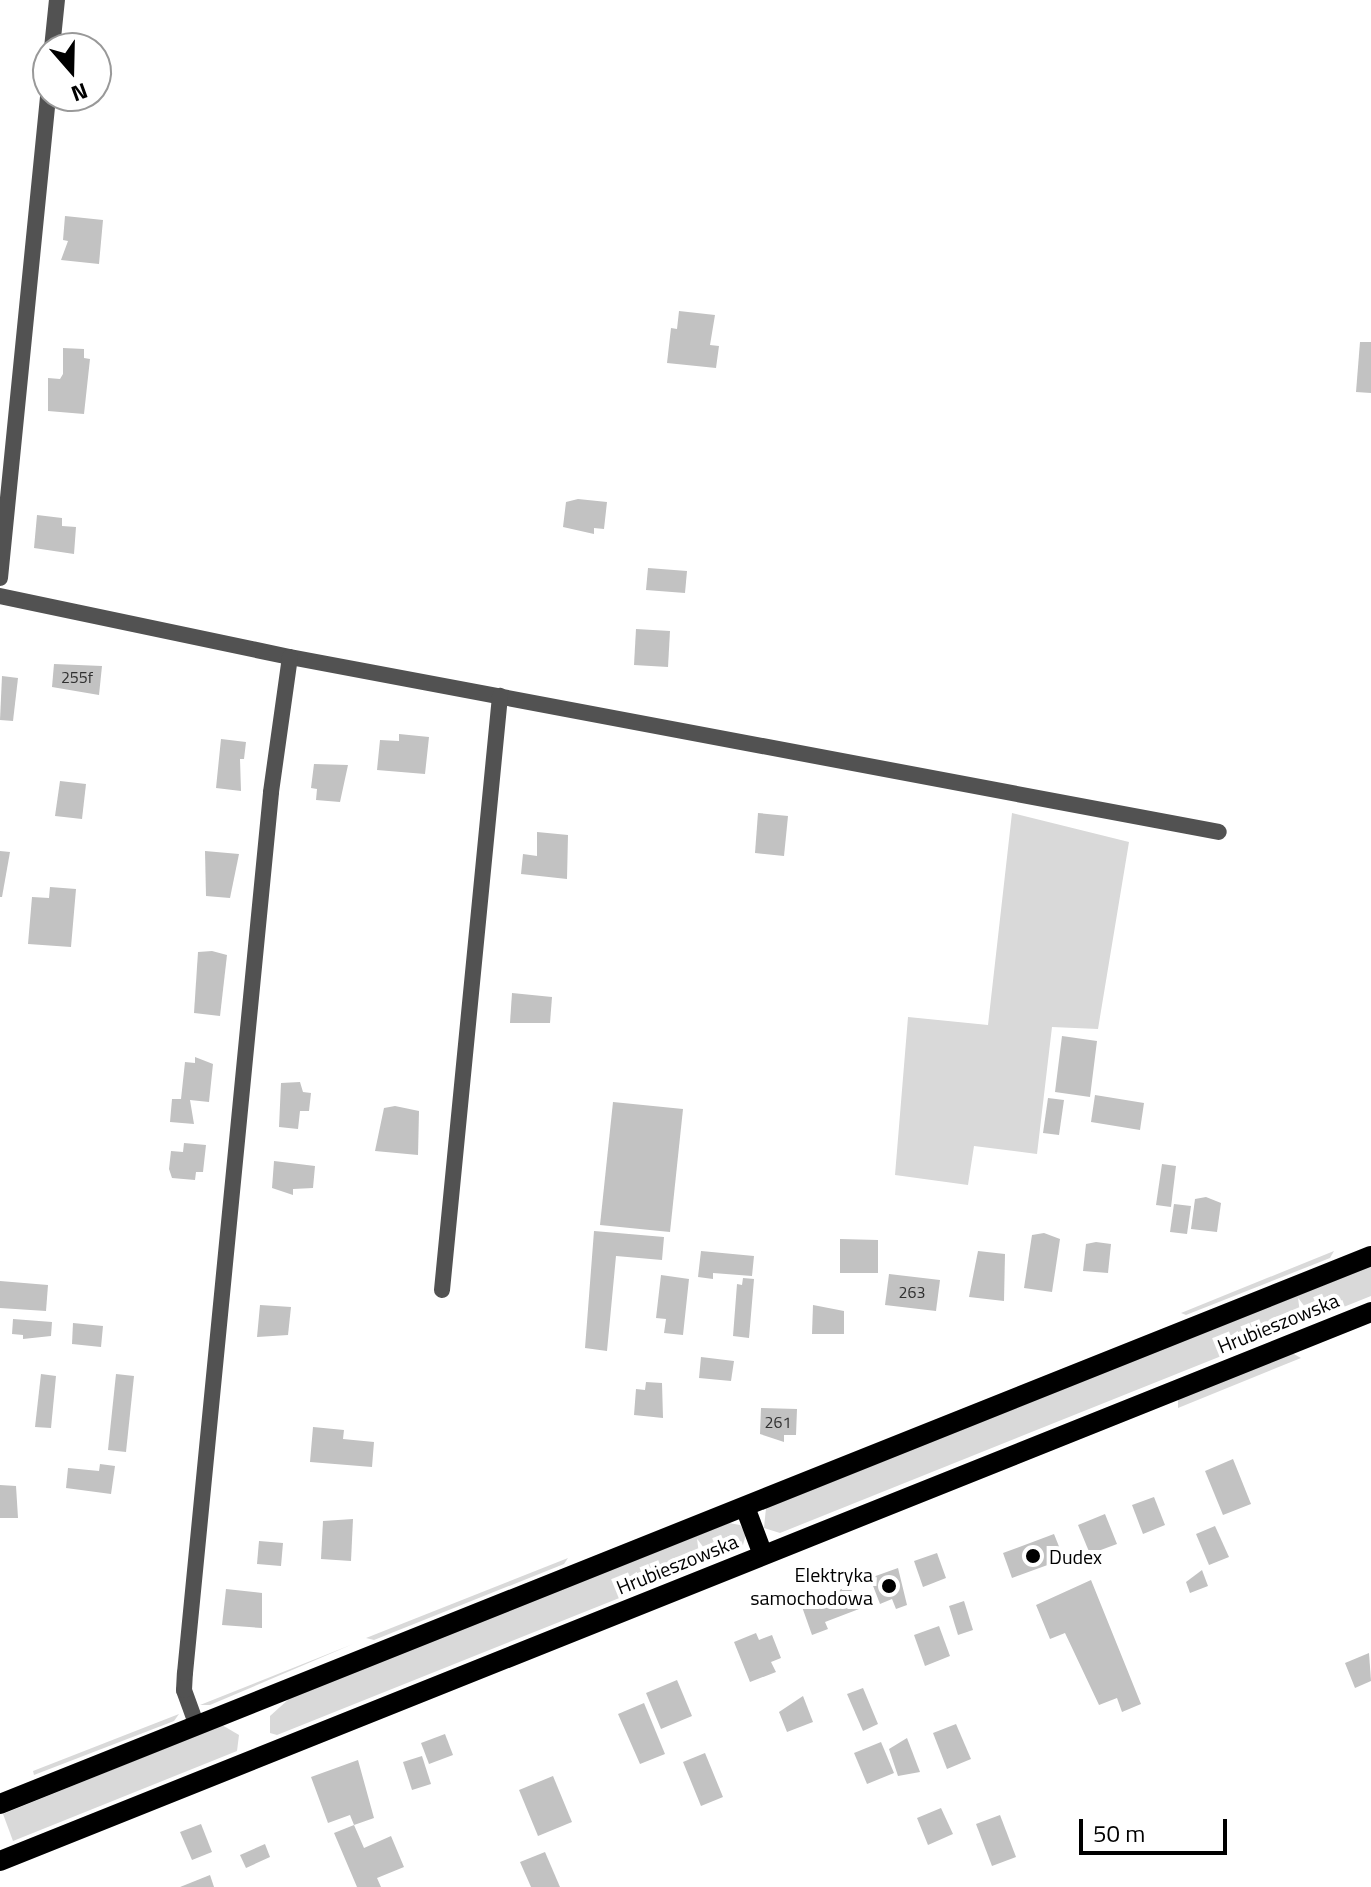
<!DOCTYPE html>
<style>
body{margin:0}
#map{position:relative;width:1371px;height:1887px;overflow:hidden;background:#fff;font-family:"Titillium Web",sans-serif}
div>[style]{position:absolute}
.green>*{inset:0;background:#d9d9d9}
.building>*{inset:0;background:#c2c2c2}
.minor>*{height:16px;margin:-8px;padding:0 8px;transform-origin:8px;border-radius:8px;background:#525252}
.primary>*{height:20px;margin:-10px;padding:0 10px;transform-origin:10px;border-radius:10px;background:#000}
.dots>*{width:22px;height:22px;translate:-50% -50%;box-sizing:border-box;border:4px solid #fff;border-radius:50%}
span{translate:-50% -50%;white-space:nowrap;text-align:center;line-height:1.15;-webkit-text-stroke:8px #fff;paint-order:stroke}
.number-label{font-size:16px;color:#303030}
.number-label span{-webkit-text-stroke-width:0}
.street-label{font-size:20px;color:#000}
.poi-label{font-size:20px;color:#000}
.left{translate:0 -50%;text-align:left}
.right{translate:-100% -50%;text-align:right}
.north{position:absolute;left:32px;top:32px;width:80px;height:80px;box-sizing:border-box;background:#fff;border:2px solid #999;border-radius:50%;rotate:160deg;font-size:22px;font-weight:700;line-height:32px;text-align:center;color:#000}
.north::after{content:'';display:block;margin:auto;width:28px;height:36px;background:#000;clip-path:polygon(50% 0,100% 100%,50% 72%,0 100%)}
.scale{position:absolute;left:1079px;top:1819px;width:148px;height:36px;box-sizing:border-box;border:4px solid #000;border-top:0;padding-left:10px;font-size:24px;line-height:28px;white-space:nowrap;color:#000;-webkit-text-stroke:6px #fff;paint-order:stroke}
</style>
<div id="map">
<div class="green">
<i style="clip-path:polygon(1012px 813px,1129px 842px,1098px 1029px,1052px 1027px,1037px 1154px,974px 1146px,968px 1185px,895px 1175px,908px 1017px,988px 1025px)"></i>
<i style="clip-path:polygon(1334px 1251px,1330px 1258px,1186px 1315px,1181px 1313px)"></i>
<i style="clip-path:polygon(1371px 1266px,1371px 1296px,780px 1533px,764px 1528px,766px 1508px)"></i>
<i style="clip-path:polygon(1292px 1353px,1301px 1358px,1178px 1408px,1178px 1398px)"></i>
<i style="clip-path:polygon(729px 1523px,740px 1525px,746px 1534px,743px 1545px,732px 1553px,277px 1735px,270px 1733px,270px 1716px,290px 1698px)"></i>
<i style="clip-path:polygon(568px 1558px,564px 1564px,374px 1640px,366px 1638px)"></i>
<i style="clip-path:polygon(353px 1644px,210px 1705px,200px 1705px)"></i>
<i style="clip-path:polygon(179px 1714px,174px 1721px,34px 1775px,33px 1771px)"></i>
<i style="clip-path:polygon(222px 1725px,239px 1735px,237px 1751px,13px 1841px,3px 1814px)"></i>
</div>
<div class="building">
<i style="clip-path:polygon(65px 216px,103px 220px,99px 264px,61px 260px,68px 241px,63px 240px)"></i>
<i style="clip-path:polygon(679px 311px,715px 315px,710px 345px,719px 346px,716px 368px,667px 363px,671px 328px,677px 329px)"></i>
<i style="clip-path:polygon(1360px 342px,1371px 342px,1371px 393px,1356px 392px)"></i>
<i style="clip-path:polygon(63px 348px,84px 349px,84px 358px,90px 359px,84px 414px,48px 411px,48px 378px,60px 379px,63px 374px)"></i>
<i style="clip-path:polygon(578px 499px,607px 502px,604px 529px,594px 528px,594px 534px,563px 527px,566px 502px)"></i>
<i style="clip-path:polygon(37px 515px,62px 518px,62px 526px,76px 527px,74px 554px,34px 548px)"></i>
<i style="clip-path:polygon(648px 568px,687px 571px,685px 593px,646px 590px)"></i>
<i style="clip-path:polygon(636px 629px,670px 631px,668px 667px,634px 665px)"></i>
<i style="clip-path:polygon(54px 664px,102px 666px,99px 695px,52px 687px)"></i>
<i style="clip-path:polygon(2px 676px,18px 678px,13px 721px,0 720px)"></i>
<i style="clip-path:polygon(399px 734px,429px 737px,425px 774px,377px 770px,380px 740px,399px 741px)"></i>
<i style="clip-path:polygon(221px 739px,246px 742px,244px 759px,240px 759px,241px 791px,216px 788px)"></i>
<i style="clip-path:polygon(314px 764px,348px 765px,340px 802px,316px 800px,317px 789px,311px 788px)"></i>
<i style="clip-path:polygon(60px 781px,86px 784px,82px 819px,55px 816px)"></i>
<i style="clip-path:polygon(758px 813px,788px 816px,784px 856px,755px 853px)"></i>
<i style="clip-path:polygon(537px 832px,568px 835px,567px 879px,521px 874px,523px 854px,537px 856px)"></i>
<i style="clip-path:polygon(0 851px,10px 852px,2px 897px,0 897px)"></i>
<i style="clip-path:polygon(205px 851px,239px 854px,230px 898px,206px 896px)"></i>
<i style="clip-path:polygon(50px 887px,76px 889px,71px 947px,28px 944px,32px 897px,49px 898px)"></i>
<i style="clip-path:polygon(212px 951px,227px 955px,220px 1016px,194px 1013px,198px 952px)"></i>
<i style="clip-path:polygon(512px 993px,552px 997px,550px 1023px,510px 1023px)"></i>
<i style="clip-path:polygon(1062px 1036px,1097px 1041px,1090px 1097px,1055px 1092px)"></i>
<i style="clip-path:polygon(195px 1057px,213px 1064px,209px 1102px,190px 1100px,194px 1124px,170px 1122px,172px 1099px,181px 1099px,185px 1062px,195px 1063px)"></i>
<i style="clip-path:polygon(300px 1082px,303px 1092px,311px 1093px,309px 1111px,300px 1111px,298px 1129px,279px 1127px,281px 1083px)"></i>
<i style="clip-path:polygon(1095px 1095px,1144px 1103px,1140px 1130px,1091px 1122px)"></i>
<i style="clip-path:polygon(1048px 1098px,1064px 1100px,1059px 1135px,1043px 1133px)"></i>
<i style="clip-path:polygon(613px 1102px,683px 1109px,670px 1232px,600px 1225px)"></i>
<i style="clip-path:polygon(395px 1106px,419px 1111px,418px 1155px,375px 1151px,384px 1108px)"></i>
<i style="clip-path:polygon(184px 1143px,206px 1145px,203px 1172px,196px 1172px,195px 1180px,172px 1178px,169px 1169px,171px 1151px,183px 1152px)"></i>
<i style="clip-path:polygon(274px 1161px,315px 1166px,313px 1188px,293px 1189px,293px 1195px,272px 1188px)"></i>
<i style="clip-path:polygon(1162px 1164px,1176px 1166px,1171px 1207px,1156px 1205px)"></i>
<i style="clip-path:polygon(1206px 1197px,1221px 1203px,1217px 1232px,1191px 1229px,1195px 1199px)"></i>
<i style="clip-path:polygon(1174px 1204px,1191px 1206px,1187px 1234px,1170px 1232px)"></i>
<i style="clip-path:polygon(594px 1231px,664px 1237px,662px 1260px,616px 1256px,607px 1351px,585px 1348px)"></i>
<i style="clip-path:polygon(1044px 1233px,1060px 1239px,1052px 1292px,1024px 1288px,1032px 1235px)"></i>
<i style="clip-path:polygon(840px 1239px,878px 1240px,878px 1273px,840px 1273px)"></i>
<i style="clip-path:polygon(1096px 1242px,1111px 1244px,1108px 1273px,1083px 1271px,1086px 1244px)"></i>
<i style="clip-path:polygon(701px 1251px,754px 1256px,752px 1276px,713px 1273px,713px 1279px,698px 1277px)"></i>
<i style="clip-path:polygon(978px 1251px,1005px 1254px,1004px 1301px,969px 1297px)"></i>
<i style="clip-path:polygon(889px 1274px,940px 1280px,936px 1311px,885px 1305px)"></i>
<i style="clip-path:polygon(661px 1275px,689px 1279px,683px 1335px,664px 1333px,666px 1319px,656px 1318px)"></i>
<i style="clip-path:polygon(743px 1278px,754px 1279px,749px 1338px,733px 1336px,737px 1284px,742px 1285px)"></i>
<i style="clip-path:polygon(0 1281px,48px 1285px,46px 1311px,0 1308px)"></i>
<i style="clip-path:polygon(260px 1305px,291px 1307px,288px 1335px,257px 1337px)"></i>
<i style="clip-path:polygon(813px 1305px,844px 1311px,844px 1334px,812px 1334px)"></i>
<i style="clip-path:polygon(13px 1319px,52px 1322px,51px 1336px,23px 1339px,23px 1335px,12px 1334px)"></i>
<i style="clip-path:polygon(73px 1323px,103px 1326px,101px 1347px,72px 1344px)"></i>
<i style="clip-path:polygon(701px 1357px,734px 1361px,731px 1381px,699px 1378px)"></i>
<i style="clip-path:polygon(41px 1374px,56px 1376px,51px 1428px,35px 1427px)"></i>
<i style="clip-path:polygon(116px 1374px,134px 1376px,126px 1452px,108px 1450px)"></i>
<i style="clip-path:polygon(646px 1382px,662px 1383px,663px 1418px,634px 1415px,636px 1389px,645px 1390px)"></i>
<i style="clip-path:polygon(761px 1408px,797px 1409px,796px 1435px,784px 1435px,784px 1442px,760px 1434px)"></i>
<i style="clip-path:polygon(313px 1427px,344px 1430px,343px 1439px,374px 1442px,372px 1467px,310px 1462px)"></i>
<i style="clip-path:polygon(1233px 1459px,1251px 1504px,1223px 1515px,1205px 1471px)"></i>
<i style="clip-path:polygon(100px 1464px,115px 1466px,111px 1494px,66px 1488px,68px 1468px,99px 1471px)"></i>
<i style="clip-path:polygon(0 1485px,16px 1486px,18px 1518px,0 1518px)"></i>
<i style="clip-path:polygon(1154px 1497px,1165px 1525px,1143px 1534px,1132px 1505px)"></i>
<i style="clip-path:polygon(1105px 1514px,1117px 1544px,1090px 1554px,1078px 1525px)"></i>
<i style="clip-path:polygon(353px 1519px,351px 1561px,321px 1559px,323px 1521px)"></i>
<i style="clip-path:polygon(1215px 1526px,1229px 1557px,1209px 1565px,1196px 1534px)"></i>
<i style="clip-path:polygon(1054px 1534px,1064px 1559px,1012px 1578px,1003px 1553px)"></i>
<i style="clip-path:polygon(259px 1541px,283px 1543px,281px 1566px,257px 1564px)"></i>
<i style="clip-path:polygon(937px 1553px,946px 1578px,923px 1587px,914px 1561px)"></i>
<i style="clip-path:polygon(898px 1568px,907px 1605px,896px 1609px,892px 1599px,880px 1604px,870px 1578px)"></i>
<i style="clip-path:polygon(1202px 1570px,1208px 1586px,1190px 1593px,1186px 1582px)"></i>
<i style="clip-path:polygon(1091px 1580px,1141px 1704px,1122px 1712px,1117px 1698px,1099px 1705px,1065px 1633px,1050px 1639px,1036px 1605px)"></i>
<i style="clip-path:polygon(850px 1586px,859px 1609px,825px 1622px,828px 1629px,812px 1635px,801px 1604px)"></i>
<i style="clip-path:polygon(226px 1589px,262px 1593px,262px 1628px,222px 1625px)"></i>
<i style="clip-path:polygon(964px 1601px,973px 1630px,958px 1635px,949px 1606px)"></i>
<i style="clip-path:polygon(939px 1626px,950px 1656px,925px 1666px,914px 1635px)"></i>
<i style="clip-path:polygon(756px 1633px,759px 1640px,772px 1635px,781px 1658px,771px 1662px,776px 1672px,750px 1682px,734px 1642px)"></i>
<i style="clip-path:polygon(1369px 1653px,1371px 1681px,1355px 1688px,1345px 1663px)"></i>
<i style="clip-path:polygon(677px 1680px,692px 1716px,661px 1729px,646px 1693px)"></i>
<i style="clip-path:polygon(863px 1688px,878px 1724px,863px 1731px,847px 1694px)"></i>
<i style="clip-path:polygon(803px 1696px,813px 1722px,787px 1732px,779px 1712px)"></i>
<i style="clip-path:polygon(644px 1703px,665px 1754px,640px 1764px,618px 1714px)"></i>
<i style="clip-path:polygon(956px 1724px,971px 1759px,947px 1769px,933px 1733px)"></i>
<i style="clip-path:polygon(445px 1734px,453px 1755px,429px 1764px,421px 1743px)"></i>
<i style="clip-path:polygon(907px 1738px,920px 1772px,898px 1776px,889px 1749px)"></i>
<i style="clip-path:polygon(881px 1742px,894px 1773px,867px 1784px,854px 1753px)"></i>
<i style="clip-path:polygon(705px 1753px,723px 1797px,701px 1806px,683px 1762px)"></i>
<i style="clip-path:polygon(422px 1756px,431px 1784px,412px 1790px,403px 1762px)"></i>
<i style="clip-path:polygon(358px 1760px,374px 1818px,354px 1825px,350px 1815px,328px 1823px,311px 1777px)"></i>
<i style="clip-path:polygon(553px 1776px,572px 1822px,538px 1836px,519px 1790px)"></i>
<i style="clip-path:polygon(941px 1808px,953px 1834px,928px 1845px,917px 1818px)"></i>
<i style="clip-path:polygon(1000px 1815px,1016px 1857px,992px 1866px,976px 1824px)"></i>
<i style="clip-path:polygon(201px 1824px,212px 1852px,192px 1860px,180px 1832px)"></i>
<i style="clip-path:polygon(354px 1825px,364px 1848px,391px 1836px,404px 1867px,377px 1878px,381px 1887px,357px 1887px,334px 1833px)"></i>
<i style="clip-path:polygon(265px 1844px,270px 1857px,246px 1868px,240px 1855px)"></i>
<i style="clip-path:polygon(545px 1852px,560px 1887px,531px 1887px,520px 1862px)"></i>
<i style="clip-path:polygon(210px 1875px,214px 1887px,180px 1887px)"></i>
</div>
<div class="minor">
<i style="left:52px;top:48px;width:48px;rotate:-84.1deg"></i>
<i style="left:0;top:578px;width:486px;rotate:-84.3deg"></i>
<i style="left:0;top:596px;width:296px;rotate:11.9deg"></i>
<i style="left:290px;top:657px;width:945px;rotate:10.67deg"></i>
<i style="left:442px;top:1290px;width:597px;rotate:-84.42deg"></i>
<i style="left:197px;top:1726px;width:38px;rotate:-110deg"></i>
<i style="left:184px;top:1690px;width:17px;rotate:-87deg"></i>
<i style="left:185px;top:1673px;width:885px;rotate:-84.42deg"></i>
<i style="left:271px;top:792px;width:136px;rotate:-82deg"></i>
</div>
<div class="primary">
<i style="left:745px;top:1507px;width:51px;rotate:69.4deg"></i>
<i style="left:0;top:1804px;width:1476px;rotate:-21.79deg"></i>
<i style="left:0;top:1861px;width:1477px;rotate:-21.82deg"></i>
</div>
<div class="dots">
<i style="left:1033px;top:1556px;background:#000"></i>
<i style="left:889px;top:1586px;background:#000"></i>
</div>
<div class="number-label">
<span style="left:77px;top:677px">255f</span>
<span style="left:912px;top:1292px">263</span>
<span style="left:778px;top:1422px">261</span>
</div>
<div class="street-label">
<span style="left:1278px;top:1323px;rotate:-22deg">Hrubieszowska</span>
<span style="left:677px;top:1564px;rotate:-22deg">Hrubieszowska</span>
</div>
<div class="poi-label">
<span class="left" style="left:1049px;top:1556px">Dudex</span>
<span class="right" style="left:873px;top:1586px">Elektryka<br>samochodowa</span>
</div>
<div class="north">N</div>
<div class="scale">50 m</div>
</div>
